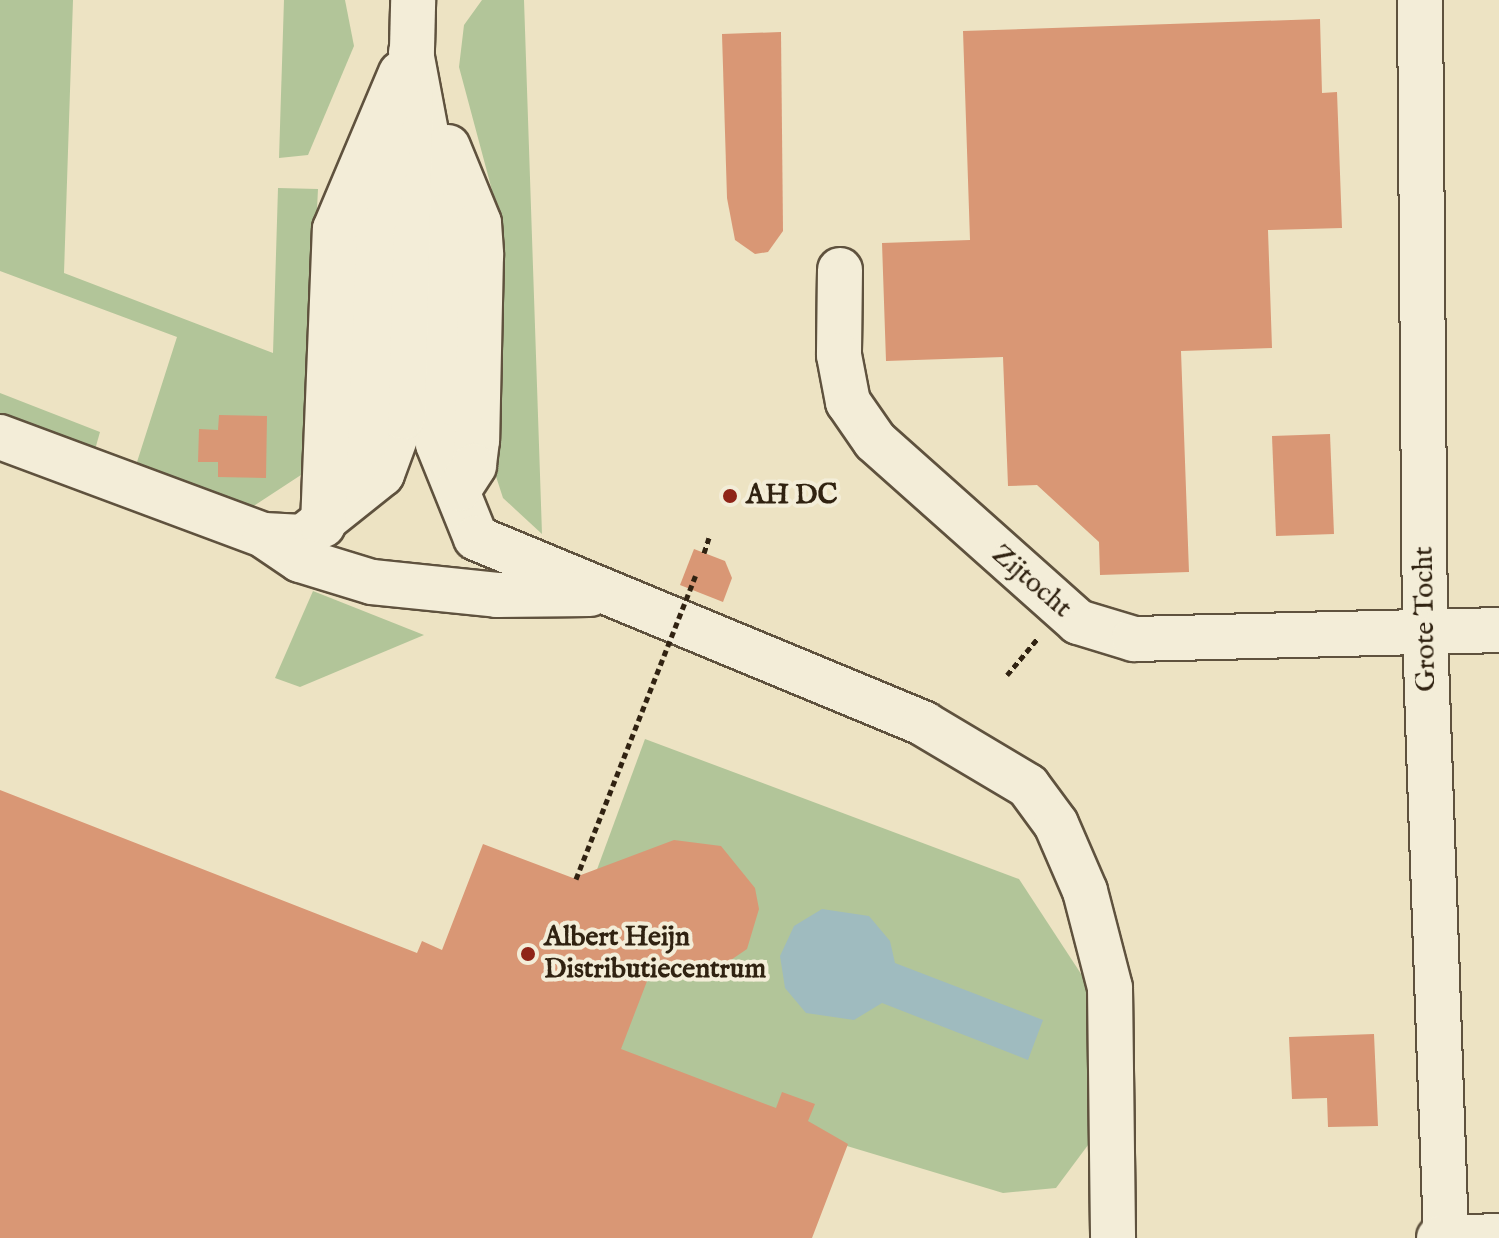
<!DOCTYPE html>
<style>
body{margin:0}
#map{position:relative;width:1499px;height:1238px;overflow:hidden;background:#ede3c3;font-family:"IM FELL English",serif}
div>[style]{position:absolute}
.green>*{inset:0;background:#b2c599}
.water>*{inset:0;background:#9fbbbf}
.building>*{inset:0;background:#d99775}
.path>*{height:5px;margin-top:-2.5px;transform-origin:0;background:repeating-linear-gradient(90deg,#302211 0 6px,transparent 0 10px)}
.roads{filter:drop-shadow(2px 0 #5f523e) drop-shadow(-2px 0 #5f523e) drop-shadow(0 2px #5f523e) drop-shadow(0 -2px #5f523e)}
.minor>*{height:44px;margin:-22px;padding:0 22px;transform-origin:22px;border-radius:22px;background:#f3edd8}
.path-bridge>*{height:5px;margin-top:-2.5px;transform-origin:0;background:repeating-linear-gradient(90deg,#302211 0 6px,transparent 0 10px)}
.dots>*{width:22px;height:22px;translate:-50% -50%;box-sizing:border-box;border:4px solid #f3edd8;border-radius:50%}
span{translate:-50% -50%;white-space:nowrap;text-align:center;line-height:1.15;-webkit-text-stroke:8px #f3edd8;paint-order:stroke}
.poi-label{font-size:28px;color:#302211;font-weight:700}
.left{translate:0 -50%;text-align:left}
.street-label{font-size:28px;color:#302211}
</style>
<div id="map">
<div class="green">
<i style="clip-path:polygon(0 0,73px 0,64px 273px,273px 353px,278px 188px,318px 189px,304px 473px,246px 511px,137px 462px,177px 337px,0 271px)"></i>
<i style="clip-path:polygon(284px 0,345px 0,354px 46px,308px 155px,279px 158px)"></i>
<i style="clip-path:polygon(482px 0,524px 0,542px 534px,503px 498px,490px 458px,493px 194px,459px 67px,464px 25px)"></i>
<i style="clip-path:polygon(0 393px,100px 432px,94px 453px,0 417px)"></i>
<i style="clip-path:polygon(313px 591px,424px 635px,300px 687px,275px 678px)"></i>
<i style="clip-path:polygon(645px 739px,1019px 879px,1087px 983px,1094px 1137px,1056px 1188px,1003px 1193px,847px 1146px,542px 1019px)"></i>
</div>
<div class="water">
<i style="clip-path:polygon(822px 909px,869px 916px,890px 941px,895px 963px,1043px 1020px,1028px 1060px,882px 1003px,854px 1020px,806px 1013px,785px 988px,780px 956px,794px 926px)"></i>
</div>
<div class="building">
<i style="clip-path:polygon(1320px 19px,1322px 93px,1337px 92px,1342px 228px,1268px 230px,1272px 348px,1181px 351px,1189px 572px,1100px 575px,1099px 542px,1037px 485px,1008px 486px,1003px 357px,886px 361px,882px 243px,970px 240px,963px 31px)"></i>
<i style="clip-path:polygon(781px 32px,783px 231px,768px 252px,755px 254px,735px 240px,727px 198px,722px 34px)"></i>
<i style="clip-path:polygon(219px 415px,267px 416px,266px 478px,218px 477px,218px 462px,198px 462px,199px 429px,218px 430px)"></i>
<i style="clip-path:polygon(1330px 434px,1334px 534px,1276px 536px,1272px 436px)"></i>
<i style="clip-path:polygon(694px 549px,725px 561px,732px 578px,723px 602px,680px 585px)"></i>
<i style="clip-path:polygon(0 790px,417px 953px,422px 941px,442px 950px,483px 844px,573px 878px,674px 840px,721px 846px,755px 888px,759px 909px,747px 949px,700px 981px,649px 976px,621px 1049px,776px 1108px,782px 1092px,815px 1104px,808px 1121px,848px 1144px,812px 1238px,0 1238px)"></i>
<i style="clip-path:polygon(1374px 1034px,1378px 1126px,1328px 1127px,1327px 1098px,1292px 1099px,1289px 1037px)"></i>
</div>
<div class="path">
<i style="left:704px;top:553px;width:16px;rotate:-72deg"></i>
<i style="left:1007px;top:675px;width:48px;rotate:-50deg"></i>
</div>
<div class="roads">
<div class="minor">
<i style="left:1420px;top:0;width:633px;rotate:89.55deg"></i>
<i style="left:1425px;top:633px;width:605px;rotate:88.01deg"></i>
<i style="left:411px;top:52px;width:168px;rotate:79.4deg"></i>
<i style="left:442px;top:217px;width:227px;rotate:91deg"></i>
<i style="left:438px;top:444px;width:101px;rotate:68deg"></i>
<i style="left:476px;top:538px;width:485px;rotate:22.5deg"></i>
<i style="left:924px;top:724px;width:121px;rotate:30.8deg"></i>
<i style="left:1028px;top:786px;width:47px;rotate:53.6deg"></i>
<i style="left:1056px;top:824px;width:73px;rotate:66.6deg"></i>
<i style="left:1085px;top:891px;width:100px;rotate:75.5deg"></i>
<i style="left:1110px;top:988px;width:250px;rotate:89.3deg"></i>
<i style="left:448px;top:147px;width:82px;rotate:67.8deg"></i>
<i style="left:479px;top:223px;width:32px;rotate:86deg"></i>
<i style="left:481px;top:255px;width:185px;rotate:91.2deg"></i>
<i style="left:477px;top:440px;width:26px;rotate:97deg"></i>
<i style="left:474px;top:466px;width:27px;rotate:123deg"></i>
<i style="left:840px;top:270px;width:85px;rotate:90.7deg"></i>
<i style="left:839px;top:355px;width:48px;rotate:79.2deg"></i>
<i style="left:848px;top:402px;width:47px;rotate:55.3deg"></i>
<i style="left:875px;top:441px;width:272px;rotate:41.7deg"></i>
<i style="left:1078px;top:622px;width:59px;rotate:16.9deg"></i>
<i style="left:1134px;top:639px;width:365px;rotate:-1.4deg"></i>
<i style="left:0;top:437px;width:282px;rotate:20.4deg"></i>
<i style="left:264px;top:535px;width:39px;rotate:3deg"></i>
<i style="left:303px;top:537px;width:101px;rotate:-38.6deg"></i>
<i style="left:382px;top:474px;width:61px;rotate:-69.8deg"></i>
<i style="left:403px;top:417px;width:417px;rotate:-88.6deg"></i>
<i style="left:347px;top:480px;width:42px;rotate:-63.4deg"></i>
<i style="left:366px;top:442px;width:213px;rotate:-88.4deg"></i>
<i style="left:372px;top:229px;width:76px;rotate:-77.8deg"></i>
<i style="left:323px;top:525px;width:296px;rotate:-87.7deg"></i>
<i style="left:335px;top:229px;width:169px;rotate:-67.1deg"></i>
<i style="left:266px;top:537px;width:41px;rotate:34.1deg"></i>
<i style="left:300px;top:560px;width:75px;rotate:17deg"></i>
<i style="left:372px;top:582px;width:126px;rotate:5.9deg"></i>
<i style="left:497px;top:595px;width:93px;rotate:-0.6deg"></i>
<i style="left:1439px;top:1238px;width:60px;rotate:-1.9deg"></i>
</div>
</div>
<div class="path-bridge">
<i style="left:576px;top:879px;width:330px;rotate:-68.5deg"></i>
</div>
<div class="dots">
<i style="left:730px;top:496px;background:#8f2418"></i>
<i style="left:528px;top:954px;background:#8f2418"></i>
</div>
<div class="poi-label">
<span class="left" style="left:746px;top:496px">AH DC</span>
<span class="left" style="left:544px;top:954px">Albert Heijn<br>Distributiecentrum</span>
</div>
<div class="street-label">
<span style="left:1031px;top:582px;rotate:41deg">Zijtocht</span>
<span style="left:1426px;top:619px;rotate:-91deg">Grote Tocht</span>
</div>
</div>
